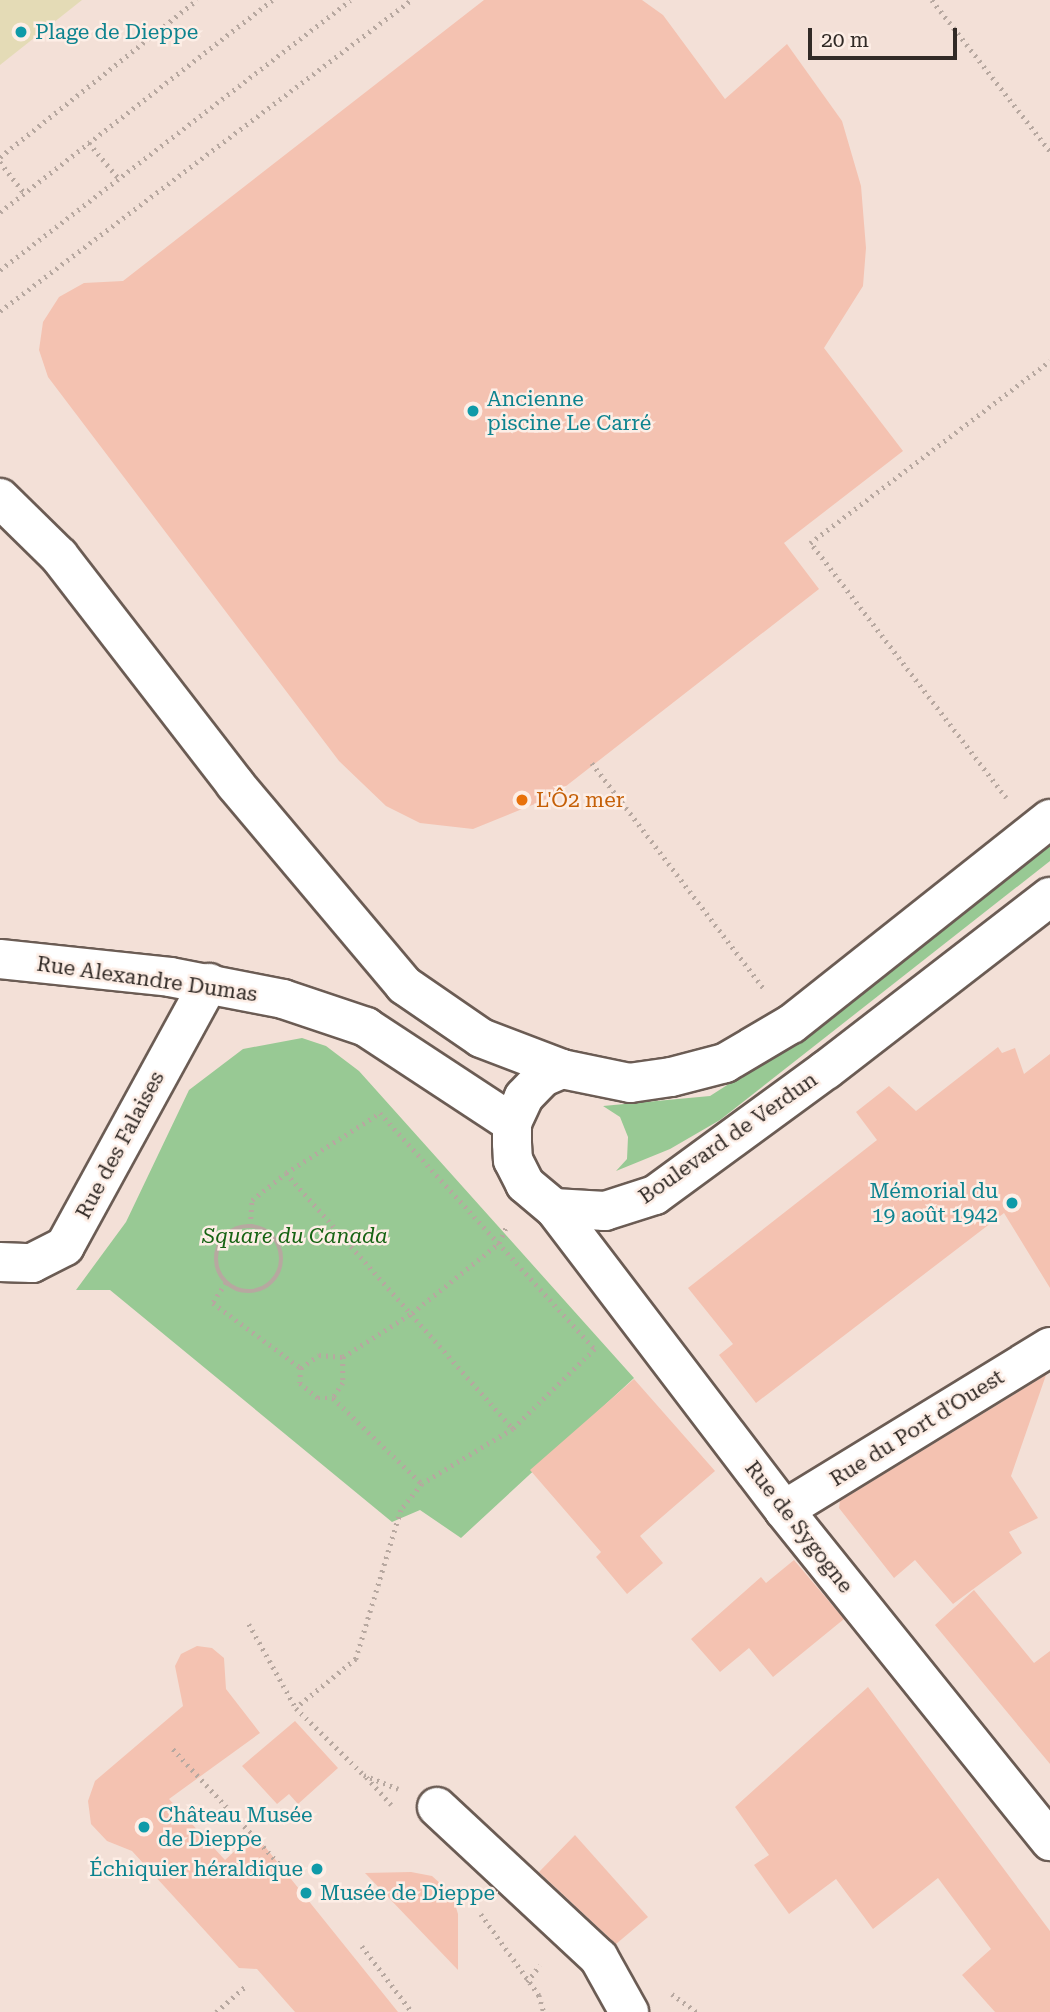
<!DOCTYPE html>
<meta charset="utf-8">
<style>
body{margin:0}
#map{position:relative;width:1050px;height:2012px;overflow:hidden;background:#f3e0d7;font-family:"Roboto Serif",serif}
div>[style]{position:absolute}
.green>*{inset:0;background:#98c994}
.sand>*{inset:0;background:#e4dbb6}
.building>*{inset:0;background:#f4c2b1}
.path>*{height:4.5px;margin-top:-2.25px;transform-origin:0;background:repeating-linear-gradient(90deg,#b7a8a0 0 2px,transparent 0 7px)}
.path>.ring{margin:-2.25px;padding:0;box-sizing:content-box;background:none;border:4.5px solid #b7a8a0;border-radius:50%}
.roads{filter:drop-shadow(2px 0 #6b5c54) drop-shadow(-2px 0 #6b5c54) drop-shadow(0 2px #6b5c54) drop-shadow(0 -2px #6b5c54)}
.minor>*{height:38px;margin:-19px;padding:0 19px;transform-origin:19px;border-radius:19px;background:#fff}
.dots>*{width:19px;height:19px;translate:-50% -50%;box-sizing:border-box;border:4px solid #fdeee6;border-radius:50%}
span{translate:-50% -50%;white-space:nowrap;text-align:center;line-height:1.15;-webkit-text-stroke:5px #fdeee6;paint-order:stroke}
.culture-label{font-size:21px;color:#0d838f}
.left{translate:0 -50%;text-align:left}
.right{translate:-100% -50%;text-align:right}
.food-label{font-size:21px;color:#c56008}
.street-label{font-size:21px;color:#312a26}
.park-label{font-size:21px;color:#166313;font-style:italic}
.scale{position:absolute;left:808px;top:28px;width:149px;height:32px;box-sizing:border-box;border:4px solid #312a26;border-top:0;padding-left:9px;font-size:21px;line-height:24px;white-space:nowrap;color:#312a26;-webkit-text-stroke:5px #fdeee6;paint-order:stroke}
</style>
<div id="map">
<div class="green">
<i style="clip-path:polygon(1050px 846px,1050px 861px,720px 1120px,670px 1149px,616px 1171px,627px 1159px,628px 1137px,620px 1117px,603px 1106px,710px 1096px,821px 1025px)"></i>
<i style="clip-path:polygon(302px 1038px,326px 1046px,359px 1071px,634px 1378px,461px 1538px,420px 1510px,392px 1522px,110px 1290px,76px 1290px,126px 1222px,189px 1090px,243px 1049px)"></i>
</div>
<div class="sand">
<i style="clip-path:polygon(0 0,82px 0,0 65px)"></i>
</div>
<div class="building">
<i style="clip-path:polygon(484px 0,642px 0,663px 15px,725px 99px,787px 44px,842px 121px,861px 186px,866px 248px,863px 286px,824px 348px,903px 451px,784px 543px,819px 589px,552px 797px,473px 829px,420px 823px,386px 806px,339px 761px,48px 377px,39px 350px,43px 322px,59px 297px,84px 283px,123px 281px)"></i>
<i style="clip-path:polygon(998px 1047px,1002px 1053px,1015px 1048px,1024px 1074px,1050px 1054px,1050px 1288px,1004px 1213px,756px 1403px,719px 1355px,733px 1344px,688px 1288px,877px 1140px,856px 1112px,889px 1086px,916px 1111px)"></i>
<i style="clip-path:polygon(1046px 1375px,1011px 1476px,1038px 1518px,1009px 1532px,1022px 1553px,953px 1604px,915px 1560px,894px 1578px,839px 1508px,840px 1501px)"></i>
<i style="clip-path:polygon(634px 1379px,715px 1471px,640px 1536px,663px 1563px,627px 1594px,596px 1557px,601px 1552px,530px 1470px)"></i>
<i style="clip-path:polygon(794px 1560px,844px 1619px,773px 1677px,749px 1648px,720px 1672px,691px 1639px,761px 1577px,766px 1583px)"></i>
<i style="clip-path:polygon(974px 1590px,1034px 1663px,1050px 1651px,1050px 1764px,935px 1625px)"></i>
<i style="clip-path:polygon(197px 1646px,212px 1648px,224px 1658px,226px 1689px,260px 1733px,169px 1799px,225px 1860px,254px 1833px,398px 2012px,295px 2012px,257px 1969px,239px 1968px,132px 1851px,107px 1841px,91px 1824px,88px 1801px,95px 1781px,183px 1706px,175px 1666px,181px 1654px)"></i>
<i style="clip-path:polygon(868px 1687px,1050px 1931px,1050px 2012px,995px 2012px,962px 1975px,991px 1949px,938px 1878px,873px 1929px,836px 1879px,789px 1914px,754px 1865px,769px 1855px,735px 1807px)"></i>
<i style="clip-path:polygon(295px 1721px,338px 1768px,298px 1804px,289px 1794px,277px 1804px,242px 1766px)"></i>
<i style="clip-path:polygon(575px 1835px,648px 1917px,616px 1944px,539px 1872px)"></i>
<i style="clip-path:polygon(411px 1872px,432px 1876px,452px 1894px,458px 1914px,458px 1970px,365px 1873px)"></i>
</div>
<div class="path">
<i style="left:932px;top:0;width:192px;rotate:52deg"></i>
<i style="left:89px;top:143px;width:48px;rotate:50deg"></i>
<i style="left:0;top:157px;width:252px;rotate:-38.6deg"></i>
<i style="left:0;top:162px;width:39px;rotate:52deg"></i>
<i style="left:0;top:212px;width:345px;rotate:-37.9deg"></i>
<i style="left:0;top:270px;width:442px;rotate:-37.6deg"></i>
<i style="left:0;top:311px;width:515px;rotate:-37.11deg"></i>
<i style="left:592px;top:763px;width:284px;rotate:52.7deg"></i>
<i style="left:1006px;top:798px;width:322px;rotate:-127.5deg"></i>
<i style="left:810px;top:543px;width:301px;rotate:-37.2deg"></i>
<i style="left:286px;top:1173px;width:342px;rotate:48.4deg"></i>
<i style="left:250px;top:1226px;width:26px;rotate:-86deg"></i>
<i style="left:252px;top:1200px;width:43px;rotate:-38.5deg"></i>
<i style="left:286px;top:1173px;width:112px;rotate:-32.6deg"></i>
<i style="left:380px;top:1113px;width:319px;rotate:47.7deg"></i>
<i style="left:595px;top:1349px;width:115px;rotate:135.7deg"></i>
<i style="left:513px;top:1429px;width:106px;rotate:148.9deg"></i>
<i style="left:422px;top:1484px;width:33px;rotate:129deg"></i>
<i style="left:401px;top:1510px;width:156px;rotate:106.8deg"></i>
<i style="left:356px;top:1659px;width:77px;rotate:140.8deg"></i>
<i style="left:296px;top:1708px;width:95px;rotate:44.6deg"></i>
<i class="ring" style="left:216px;top:1226px;width:61.5px;height:61.5px"></i>
<i style="left:226px;top:1283px;width:24px;rotate:123deg"></i>
<i style="left:213px;top:1303px;width:109px;rotate:36.5deg"></i>
<i style="left:301px;top:1368px;width:22px;rotate:-36deg"></i>
<i style="left:319px;top:1355px;width:24px;rotate:5deg"></i>
<i style="left:343px;top:1357px;width:82px;rotate:-32.5deg"></i>
<i style="left:412px;top:1313px;width:112px;rotate:-38.8deg"></i>
<i style="left:499px;top:1243px;width:17px;rotate:-66deg"></i>
<i style="left:343px;top:1357px;width:26px;rotate:90deg"></i>
<i style="left:343px;top:1383px;width:18px;rotate:124deg"></i>
<i style="left:333px;top:1398px;width:124px;rotate:44deg"></i>
<i style="left:301px;top:1368px;width:15px;rotate:94deg"></i>
<i style="left:300px;top:1383px;width:23px;rotate:40deg"></i>
<i style="left:318px;top:1398px;width:15px"></i>
<i style="left:249px;top:1624px;width:96px;rotate:60.8deg"></i>
<i style="left:173px;top:1749px;width:168px;rotate:47.2deg"></i>
<i style="left:391px;top:1805px;width:40px;rotate:-132deg"></i>
<i style="left:364px;top:1775px;width:37px;rotate:22deg"></i>
<i style="left:481px;top:1914px;width:100px;rotate:54.4deg"></i>
<i style="left:539px;top:1995px;width:18px;rotate:74deg"></i>
<i style="left:362px;top:1946px;width:83px;rotate:52.9deg"></i>
<i style="left:527px;top:1982px;width:21px;rotate:-53deg"></i>
<i style="left:672px;top:1994px;width:31px;rotate:36deg"></i>
<i style="left:216px;top:2012px;width:40px;rotate:-41deg"></i>
</div>
<div class="roads">
<div class="minor">
<i style="left:0;top:498px;width:83px;rotate:44.5deg"></i>
<i style="left:59px;top:556px;width:288px;rotate:52.3deg"></i>
<i style="left:235px;top:784px;width:263px;rotate:49.9deg"></i>
<i style="left:404px;top:985px;width:93px;rotate:34.5deg"></i>
<i style="left:481px;top:1038px;width:87px;rotate:20.9deg"></i>
<i style="left:1050px;top:819px;width:330px;rotate:141.6deg"></i>
<i style="left:791px;top:1024px;width:77px;rotate:149.4deg"></i>
<i style="left:725px;top:1063px;width:56px;rotate:165.5deg"></i>
<i style="left:671px;top:1077px;width:41px;rotate:171.7deg"></i>
<i style="left:630px;top:1083px;width:69px;rotate:-168.4deg"></i>
<i style="left:562px;top:1069px;width:21px;rotate:157deg"></i>
<i style="left:543px;top:1077px;width:28px;rotate:134deg"></i>
<i style="left:524px;top:1097px;width:29px;rotate:115deg"></i>
<i style="left:512px;top:1123px;width:20px;rotate:90deg"></i>
<i style="left:512px;top:1143px;width:17px;rotate:87deg"></i>
<i style="left:513px;top:1160px;width:27px;rotate:63deg"></i>
<i style="left:525px;top:1184px;width:38px;rotate:40deg"></i>
<i style="left:554px;top:1208px;width:380px;rotate:52.7deg"></i>
<i style="left:784px;top:1510px;width:425px;rotate:51.2deg"></i>
<i style="left:0;top:959px;width:171px;rotate:6deg"></i>
<i style="left:170px;top:977px;width:115px;rotate:11deg"></i>
<i style="left:283px;top:999px;width:88px;rotate:18.6deg"></i>
<i style="left:366px;top:1027px;width:175px;rotate:33.3deg"></i>
<i style="left:554px;top:1208px;width:51px;rotate:3.4deg"></i>
<i style="left:605px;top:1211px;width:52px;rotate:-17.7deg"></i>
<i style="left:655px;top:1195px;width:212px;rotate:-36.2deg"></i>
<i style="left:826px;top:1070px;width:283px;rotate:-37.7deg"></i>
<i style="left:0;top:1262px;width:32px;rotate:2deg"></i>
<i style="left:32px;top:1263px;width:37px;rotate:-27deg"></i>
<i style="left:65px;top:1246px;width:300px;rotate:-61.3deg"></i>
<i style="left:784px;top:1510px;width:312px;rotate:-31.5deg"></i>
<i style="left:437px;top:1807px;width:221px;rotate:43deg"></i>
<i style="left:599px;top:1958px;width:62px;rotate:60.9deg"></i>
</div>
</div>
<div class="dots">
<i style="left:21px;top:32px;background:#0f9aa8"></i>
<i style="left:473px;top:411px;background:#0f9aa8"></i>
<i style="left:522px;top:800px;background:#e8710a"></i>
<i style="left:1012px;top:1203px;background:#0f9aa8"></i>
<i style="left:144px;top:1827px;background:#0f9aa8"></i>
<i style="left:317px;top:1869px;background:#0f9aa8"></i>
<i style="left:306px;top:1893px;background:#0f9aa8"></i>
</div>
<div class="culture-label">
<span class="left" style="left:35px;top:32px">Plage de Dieppe</span>
<span class="left" style="left:487px;top:411px">Ancienne<br>piscine Le Carré</span>
<span class="right" style="left:998px;top:1203px">Mémorial du<br>19 août 1942</span>
<span class="left" style="left:158px;top:1827px">Château Musée<br>de Dieppe</span>
<span class="right" style="left:303px;top:1869px">Échiquier héraldique</span>
<span class="left" style="left:320px;top:1893px">Musée de Dieppe</span>
</div>
<div class="food-label">
<span class="left" style="left:536px;top:800px">L'Ô2 mer</span>
</div>
<div class="street-label">
<span style="left:147px;top:979px;rotate:8deg">Rue Alexandre Dumas</span>
<span style="left:728px;top:1138px;rotate:-35deg">Boulevard de Verdun</span>
<span style="left:120px;top:1145px;rotate:-62deg">Rue des Falaises</span>
<span style="left:917px;top:1428px;rotate:-32deg">Rue du Port d'Ouest</span>
<span style="left:799px;top:1527px;rotate:52deg">Rue de Sygogne</span>
</div>
<div class="park-label">
<span style="left:295px;top:1236px">Square du Canada</span>
</div>
<div class="scale">20 m</div>
</div>
